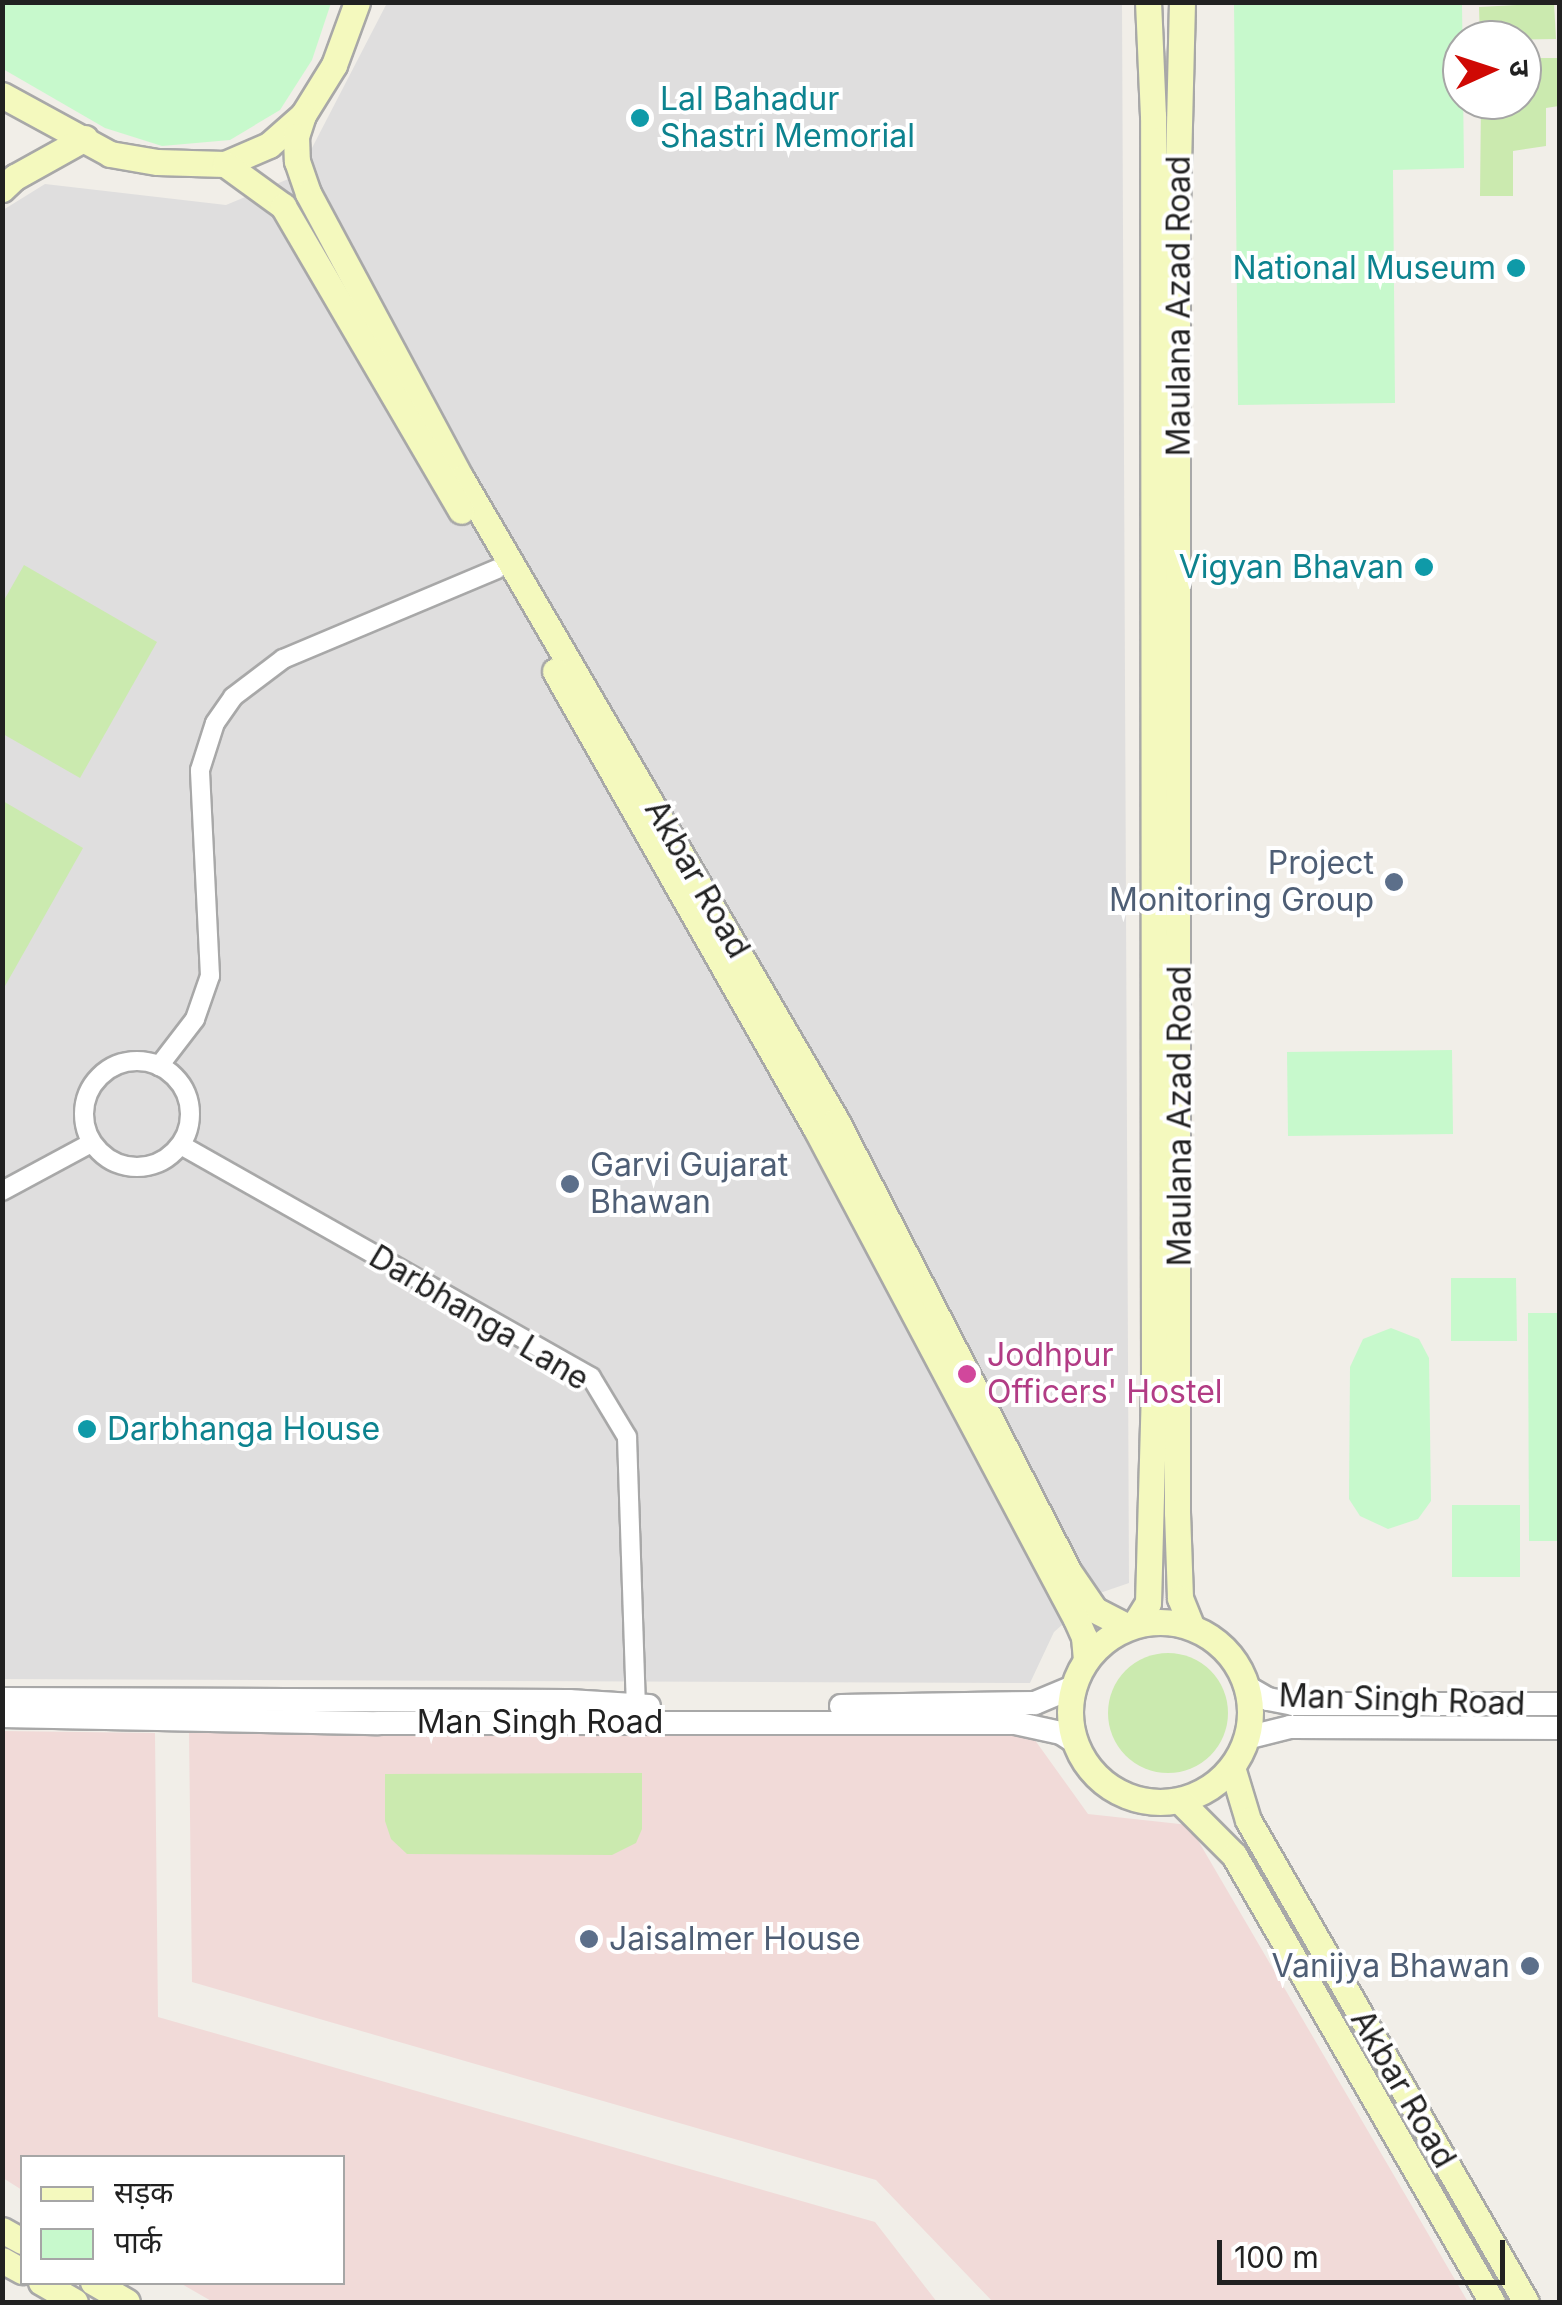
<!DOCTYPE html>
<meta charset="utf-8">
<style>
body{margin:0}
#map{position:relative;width:1562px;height:2305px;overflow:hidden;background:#f1eee8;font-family:Inter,"Noto Sans Devanagari",sans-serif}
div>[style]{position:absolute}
.residential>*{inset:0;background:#dfdede}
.commercial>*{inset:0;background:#f1dad8}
.grass>*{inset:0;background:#cbeaaf}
.round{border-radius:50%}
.park>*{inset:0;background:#c7f9cc}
.roads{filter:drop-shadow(2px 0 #a8a8a8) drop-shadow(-2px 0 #a8a8a8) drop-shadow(0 2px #a8a8a8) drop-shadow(0 -2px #a8a8a8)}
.minor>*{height:18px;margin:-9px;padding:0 9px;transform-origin:9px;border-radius:9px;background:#fff}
.minor>.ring{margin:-9px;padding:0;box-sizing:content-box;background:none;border:18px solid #fff;border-radius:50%}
.tertiary>*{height:22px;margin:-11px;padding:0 11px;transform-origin:11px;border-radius:11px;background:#fff}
.secondary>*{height:25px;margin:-12.5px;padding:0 12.5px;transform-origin:12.5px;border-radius:12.5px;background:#f4f9be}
.secondary>.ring{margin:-12.5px;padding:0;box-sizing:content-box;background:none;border:25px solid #f4f9be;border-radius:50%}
.dots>*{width:28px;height:28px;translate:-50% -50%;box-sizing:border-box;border:5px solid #fff;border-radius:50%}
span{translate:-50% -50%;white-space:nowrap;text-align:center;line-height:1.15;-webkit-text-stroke:8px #fff;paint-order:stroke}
.culture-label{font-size:32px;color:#0d838f}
.left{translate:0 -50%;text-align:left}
.right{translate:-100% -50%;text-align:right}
.street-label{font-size:32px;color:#212121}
.service-label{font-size:32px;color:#4e5e75}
.hotel-label{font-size:32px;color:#b23c85}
.frame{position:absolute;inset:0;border:5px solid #212121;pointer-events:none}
.legend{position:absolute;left:20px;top:2155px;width:325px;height:130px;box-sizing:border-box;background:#fff;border:2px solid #a6a6a6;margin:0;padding:12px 18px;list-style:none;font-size:30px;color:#212121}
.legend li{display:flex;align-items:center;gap:20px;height:50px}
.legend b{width:50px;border:2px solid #a6a6a6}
.north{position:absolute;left:1442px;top:20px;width:100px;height:100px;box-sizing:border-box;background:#fff;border:2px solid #a6a6a6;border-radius:50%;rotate:87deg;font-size:28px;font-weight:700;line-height:40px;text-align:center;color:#212121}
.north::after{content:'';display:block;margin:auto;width:35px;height:45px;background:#cf0904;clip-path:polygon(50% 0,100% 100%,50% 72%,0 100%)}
.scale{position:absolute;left:1217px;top:2240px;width:288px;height:45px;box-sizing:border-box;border:5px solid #212121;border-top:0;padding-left:12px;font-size:30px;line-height:35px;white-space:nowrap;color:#212121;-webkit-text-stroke:8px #fff;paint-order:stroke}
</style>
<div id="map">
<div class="residential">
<i style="clip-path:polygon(387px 3px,1122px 3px,1129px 1583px,1097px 1594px,1054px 1632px,1030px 1683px,3px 1679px,3px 210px,45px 184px,226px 205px,298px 175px)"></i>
</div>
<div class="commercial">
<i style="clip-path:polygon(3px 1731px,155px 1733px,158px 2017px,875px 2222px,937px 2302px,213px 2302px,180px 2283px,342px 2282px,342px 2158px,22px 2158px,22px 2190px,3px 2178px)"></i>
<i style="clip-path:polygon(189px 1732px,1032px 1736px,1088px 1814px,1189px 1825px,1468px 2302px,993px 2302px,876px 2180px,192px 1982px)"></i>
</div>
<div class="grass">
<i style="clip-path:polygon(1554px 3px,1556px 39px,1480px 40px,1479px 7px)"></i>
<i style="clip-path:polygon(1522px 58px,1559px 58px,1559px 106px,1546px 108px,1546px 146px,1513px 151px,1513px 196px,1480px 196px,1481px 100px,1522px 100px)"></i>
<i style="clip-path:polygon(24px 565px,157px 642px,80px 778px,3px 734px,3px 602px)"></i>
<i style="clip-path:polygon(3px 801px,83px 848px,5px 986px,2px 984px)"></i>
<i class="round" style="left:1108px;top:1653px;width:120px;height:120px"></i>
<i style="clip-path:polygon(642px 1773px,642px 1829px,636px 1843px,612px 1855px,407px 1854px,391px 1839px,385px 1821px,385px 1774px)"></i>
</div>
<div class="park">
<i style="clip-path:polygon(2px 3px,3px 2px,331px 3px,312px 60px,280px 110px,230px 140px,162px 146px,105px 128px,3px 69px)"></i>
<i style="clip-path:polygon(1234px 3px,1462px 3px,1464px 168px,1393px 170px,1395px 403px,1238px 405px)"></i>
<i style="clip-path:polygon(1452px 1050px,1453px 1134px,1288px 1136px,1287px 1052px)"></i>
<i style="clip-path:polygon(1451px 1278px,1516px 1278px,1517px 1341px,1451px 1341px)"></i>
<i style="clip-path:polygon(1528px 1313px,1559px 1313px,1559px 1541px,1529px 1541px)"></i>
<i style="clip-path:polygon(1391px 1328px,1419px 1339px,1429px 1358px,1431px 1501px,1418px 1519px,1388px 1529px,1360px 1516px,1349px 1499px,1350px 1367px,1363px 1339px)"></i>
<i style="clip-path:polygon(1452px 1505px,1520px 1505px,1520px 1577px,1452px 1577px)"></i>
</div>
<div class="roads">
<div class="minor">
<i class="ring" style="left:84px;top:1061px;width:88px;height:88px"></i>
<i style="left:159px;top:1066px;width:59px;rotate:-52.5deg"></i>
<i style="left:195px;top:1019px;width:46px;rotate:-70.8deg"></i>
<i style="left:210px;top:976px;width:206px;rotate:-92.8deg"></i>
<i style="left:200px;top:770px;width:49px;rotate:-72.3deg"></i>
<i style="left:215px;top:723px;width:32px;rotate:-55deg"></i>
<i style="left:233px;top:697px;width:63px;rotate:-37.2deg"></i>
<i style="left:283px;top:659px;width:232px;rotate:-22.8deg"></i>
<i style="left:181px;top:1145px;width:471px;rotate:29.5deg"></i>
<i style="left:591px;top:1377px;width:70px;rotate:59deg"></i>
<i style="left:627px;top:1437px;width:269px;rotate:88.1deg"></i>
<i style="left:2px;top:1191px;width:101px;rotate:-28.3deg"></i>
</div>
<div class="tertiary">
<i style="left:1247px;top:1687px;width:24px;rotate:30deg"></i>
<i style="left:1268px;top:1699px;width:25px;rotate:11deg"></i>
<i style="left:1293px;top:1704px;width:267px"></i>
<i style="left:2px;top:1699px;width:567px;rotate:0.2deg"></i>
<i style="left:569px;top:1701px;width:80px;rotate:3.6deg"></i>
<i style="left:841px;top:1706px;width:194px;rotate:-0.9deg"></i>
<i style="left:1035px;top:1703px;width:41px;rotate:-22.8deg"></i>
<i style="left:2px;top:1716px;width:376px;rotate:1.1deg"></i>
<i style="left:378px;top:1723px;width:637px"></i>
<i style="left:1015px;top:1723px;width:47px;rotate:12.3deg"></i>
<i style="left:1061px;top:1733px;width:17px;rotate:33deg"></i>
<i style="left:1246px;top:1738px;width:45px;rotate:-14deg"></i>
<i style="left:1290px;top:1727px;width:270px;rotate:0.2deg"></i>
</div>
<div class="secondary">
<i style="left:1182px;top:2px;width:203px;rotate:91.4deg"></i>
<i style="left:1177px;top:205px;width:1307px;rotate:90deg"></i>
<i style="left:1177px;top:1512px;width:86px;rotate:88deg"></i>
<i style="left:1180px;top:1598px;width:31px;rotate:68deg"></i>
<i style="left:2px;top:95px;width:123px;rotate:28.6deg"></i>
<i style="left:110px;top:154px;width:48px;rotate:9.7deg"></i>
<i style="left:157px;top:162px;width:68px;rotate:1.7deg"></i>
<i style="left:225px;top:164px;width:48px;rotate:-23.4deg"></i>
<i style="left:269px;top:145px;width:45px;rotate:-41.4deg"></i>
<i style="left:303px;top:115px;width:59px;rotate:-58.2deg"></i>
<i style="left:334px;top:65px;width:67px;rotate:-69.9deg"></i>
<i style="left:303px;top:115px;width:22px;rotate:108deg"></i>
<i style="left:296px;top:136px;width:25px;rotate:88deg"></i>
<i style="left:297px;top:161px;width:34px;rotate:71deg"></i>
<i style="left:308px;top:193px;width:323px;rotate:61.8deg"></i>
<i style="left:461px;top:478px;width:743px;rotate:59.71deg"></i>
<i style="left:836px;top:1120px;width:509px;rotate:62.73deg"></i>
<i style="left:1069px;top:1572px;width:46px;rotate:55.6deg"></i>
<i style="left:1095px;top:1610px;width:37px;rotate:27deg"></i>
<i style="left:225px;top:164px;width:72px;rotate:35.9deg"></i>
<i style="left:283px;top:206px;width:353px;rotate:59.7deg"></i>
<i style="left:2px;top:189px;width:18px;rotate:-43deg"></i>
<i style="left:15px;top:177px;width:80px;rotate:-29.1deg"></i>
<i style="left:555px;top:671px;width:527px;rotate:60.32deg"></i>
<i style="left:816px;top:1129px;width:555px;rotate:62.05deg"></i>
<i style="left:1076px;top:1619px;width:20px;rotate:66deg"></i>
<i style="left:1084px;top:1637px;width:23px;rotate:85deg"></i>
<i class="ring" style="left:1070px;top:1622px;width:155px;height:155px"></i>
<i style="left:1134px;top:1625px;width:26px;rotate:-58deg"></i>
<i style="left:1148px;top:1603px;width:210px;rotate:-88.4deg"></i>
<i style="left:1154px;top:1393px;width:1277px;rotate:-90.04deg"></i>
<i style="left:1153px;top:116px;width:114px;rotate:-92.5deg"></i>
<i style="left:1232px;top:1767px;width:55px;rotate:73.2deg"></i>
<i style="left:1248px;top:1820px;width:556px;rotate:60.03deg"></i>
<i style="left:1180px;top:1801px;width:76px;rotate:45deg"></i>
<i style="left:1234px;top:1855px;width:516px;rotate:60.01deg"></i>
<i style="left:2px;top:2230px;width:23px;rotate:29deg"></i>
<i style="left:2px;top:2260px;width:23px;rotate:29deg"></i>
<i style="left:41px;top:2282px;width:39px;rotate:30deg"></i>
<i style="left:93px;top:2282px;width:39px;rotate:30deg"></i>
</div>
</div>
<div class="dots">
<i style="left:640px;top:118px;background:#0f9aa8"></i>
<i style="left:1516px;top:268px;background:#0f9aa8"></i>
<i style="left:1424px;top:567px;background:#0f9aa8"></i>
<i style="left:1394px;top:882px;background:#5c6f8a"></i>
<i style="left:570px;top:1184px;background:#5c6f8a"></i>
<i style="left:967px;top:1374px;background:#d1479c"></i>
<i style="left:87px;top:1429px;background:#0f9aa8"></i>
<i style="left:589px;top:1939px;background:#5c6f8a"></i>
<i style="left:1530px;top:1966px;background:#5c6f8a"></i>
</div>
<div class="culture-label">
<span class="left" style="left:660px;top:118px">Lal Bahadur<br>Shastri Memorial</span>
<span class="right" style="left:1496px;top:268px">National Museum</span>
<span class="right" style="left:1404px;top:567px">Vigyan Bhavan</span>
<span class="left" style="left:107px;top:1429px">Darbhanga House</span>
</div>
<div class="street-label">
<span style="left:1179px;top:306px;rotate:-90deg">Maulana Azad Road</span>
<span style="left:697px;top:879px;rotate:60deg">Akbar Road</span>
<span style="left:1180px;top:1116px;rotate:-90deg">Maulana Azad Road</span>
<span style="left:479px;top:1318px;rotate:31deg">Darbhanga Lane</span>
<span style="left:1402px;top:1700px;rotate:2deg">Man Singh Road</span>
<span style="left:540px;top:1722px">Man Singh Road</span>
<span style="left:1403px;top:2089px;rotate:60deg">Akbar Road</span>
</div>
<div class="service-label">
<span class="right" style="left:1374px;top:882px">Project<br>Monitoring Group</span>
<span class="left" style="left:590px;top:1184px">Garvi Gujarat<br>Bhawan</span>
<span class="left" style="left:609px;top:1939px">Jaisalmer House</span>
<span class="right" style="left:1510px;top:1966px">Vanijya Bhawan</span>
</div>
<div class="hotel-label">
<span class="left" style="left:987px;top:1374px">Jodhpur<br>Officers' Hostel</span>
</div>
<div class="frame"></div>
<ul class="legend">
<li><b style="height:12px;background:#f4f9be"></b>सड़क</li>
<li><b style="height:28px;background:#c7f9cc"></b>पार्क</li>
</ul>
<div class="north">उ</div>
<div class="scale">100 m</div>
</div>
